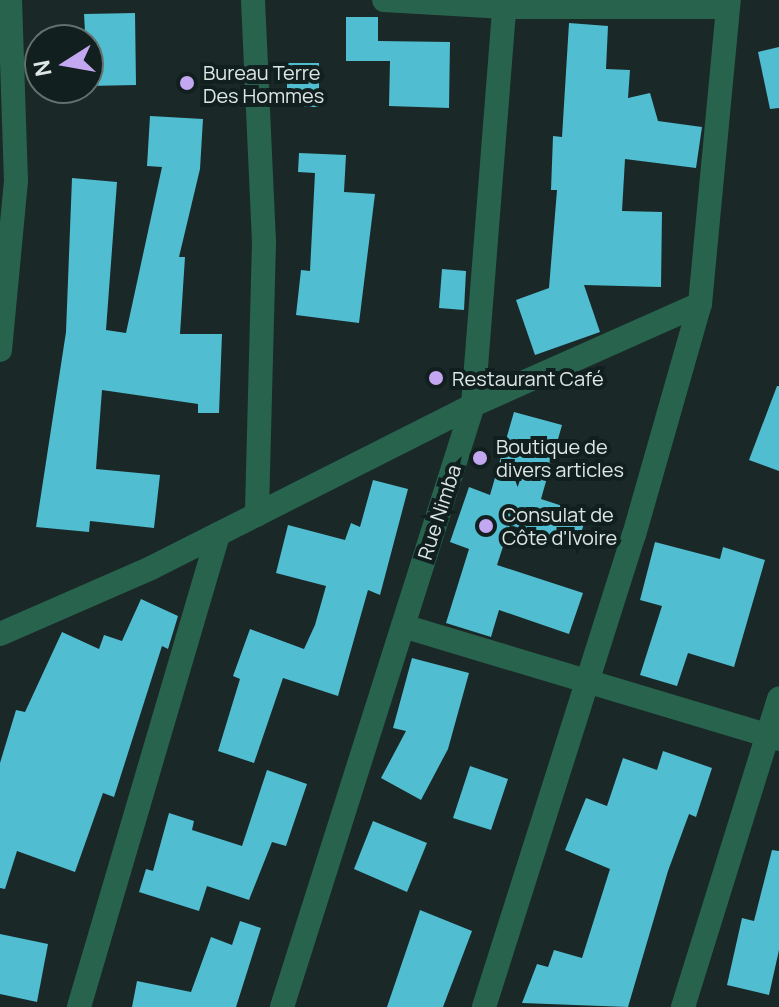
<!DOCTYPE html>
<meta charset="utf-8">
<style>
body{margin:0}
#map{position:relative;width:779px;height:1007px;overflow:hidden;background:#1a2928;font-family:Manrope,sans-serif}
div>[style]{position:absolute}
.building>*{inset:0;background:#50bdd1}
.street>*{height:24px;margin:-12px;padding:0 12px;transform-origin:12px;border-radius:12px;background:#28644d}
.dots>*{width:22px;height:22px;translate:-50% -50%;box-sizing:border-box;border:4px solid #11201e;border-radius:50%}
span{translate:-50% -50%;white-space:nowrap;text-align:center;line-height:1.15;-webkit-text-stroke:8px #11201e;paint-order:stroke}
.poi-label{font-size:20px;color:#dde7e5}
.left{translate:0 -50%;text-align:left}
.street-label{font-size:20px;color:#dde7e5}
.north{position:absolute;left:24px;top:24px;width:80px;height:80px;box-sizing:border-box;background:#11201e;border:2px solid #63706e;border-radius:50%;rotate:259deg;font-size:22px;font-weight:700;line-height:32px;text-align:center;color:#dde7e5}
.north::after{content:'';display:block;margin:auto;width:28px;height:36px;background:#c4a7f1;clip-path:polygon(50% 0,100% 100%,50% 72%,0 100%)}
</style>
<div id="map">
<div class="building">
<i style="clip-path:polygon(135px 13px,136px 85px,88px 86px,84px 14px)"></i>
<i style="clip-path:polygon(346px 17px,378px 17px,378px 41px,450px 42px,449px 108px,389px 106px,390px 61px,346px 61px)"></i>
<i style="clip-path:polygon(569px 23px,608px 26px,606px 69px,630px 70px,628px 98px,650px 93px,658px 121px,702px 127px,696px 168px,625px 159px,622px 211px,662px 212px,661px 287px,584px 285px,600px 332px,535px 355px,516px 300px,549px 288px,557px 190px,551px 190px,553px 136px,562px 137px)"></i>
<i style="clip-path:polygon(779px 47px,779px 108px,770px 109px,758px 52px)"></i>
<i style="clip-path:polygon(287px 63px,319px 63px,319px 107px,287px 107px)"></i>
<i style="clip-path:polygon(150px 116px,203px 119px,200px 169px,179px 257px,185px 257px,180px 334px,222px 334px,219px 413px,198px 413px,198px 404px,102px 390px,96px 469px,160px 475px,154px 528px,90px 521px,89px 532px,36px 527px,66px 332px,72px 178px,117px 182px,106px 330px,126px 333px,162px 167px,147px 166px)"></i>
<i style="clip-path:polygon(299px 153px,346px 155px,344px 192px,375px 194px,359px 323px,296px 315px,301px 270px,310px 271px,315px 173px,298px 172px)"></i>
<i style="clip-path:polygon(442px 269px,466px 271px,464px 310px,439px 308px)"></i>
<i style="clip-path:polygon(777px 386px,779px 386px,779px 471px,749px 460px)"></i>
<i style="clip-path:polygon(514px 412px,562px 425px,541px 499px,587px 514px,577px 546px,510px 525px,497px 565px,583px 593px,569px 634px,499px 610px,491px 637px,446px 623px,469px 549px,450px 542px,469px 487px,490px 495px)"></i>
<i style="clip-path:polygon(373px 480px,408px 489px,380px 595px,368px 590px,338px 696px,283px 678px,254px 763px,218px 751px,240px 679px,233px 676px,250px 629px,304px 649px,315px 625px,326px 586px,276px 573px,288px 525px,345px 540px,351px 523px,360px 527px)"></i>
<i style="clip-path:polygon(655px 542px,720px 559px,723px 547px,765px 560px,734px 667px,688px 653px,677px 686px,640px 675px,662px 606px,640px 600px)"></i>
<i style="clip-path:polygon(141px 599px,178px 616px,168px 649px,162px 646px,114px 797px,103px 793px,75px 872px,17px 851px,5px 889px,0 888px,0 763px,16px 710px,25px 712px,62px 632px,99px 649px,104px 635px,122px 641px)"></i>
<i style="clip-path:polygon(412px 658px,469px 673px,448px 749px,421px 800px,381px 778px,406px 731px,393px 728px)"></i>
<i style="clip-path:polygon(663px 751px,712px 768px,696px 817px,689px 814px,668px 871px,628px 1007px,522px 1003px,537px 964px,548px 967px,554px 950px,582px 958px,610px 869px,565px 850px,586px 798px,607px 806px,623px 758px,657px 770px)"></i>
<i style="clip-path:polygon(470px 766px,508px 779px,491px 830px,453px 818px)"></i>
<i style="clip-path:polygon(267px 770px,307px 784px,286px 846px,272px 842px,249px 900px,207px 886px,199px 911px,139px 892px,146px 869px,153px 871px,169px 813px,194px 821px,192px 830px,242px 846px)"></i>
<i style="clip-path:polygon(373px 821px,427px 843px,407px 892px,354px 869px)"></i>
<i style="clip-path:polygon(772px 850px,779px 851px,779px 950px,769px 995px,727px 985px,742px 918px,754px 921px)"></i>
<i style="clip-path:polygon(420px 910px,472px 931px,443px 1007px,387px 1007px)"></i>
<i style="clip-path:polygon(240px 921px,261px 928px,236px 1007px,132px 1007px,137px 981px,191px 992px,211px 937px,232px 945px)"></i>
<i style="clip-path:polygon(0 934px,48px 944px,37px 1002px,0 994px)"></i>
</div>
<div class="street">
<i style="left:253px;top:0;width:242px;rotate:87.4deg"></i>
<i style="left:264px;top:242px;width:273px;rotate:91.5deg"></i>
<i style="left:384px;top:0;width:121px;rotate:3.3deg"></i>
<i style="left:505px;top:7px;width:223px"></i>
<i style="left:0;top:350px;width:170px;rotate:-84.6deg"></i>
<i style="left:16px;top:181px;width:181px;rotate:-91.9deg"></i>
<i style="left:403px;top:626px;width:393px;rotate:16.7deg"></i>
<i style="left:0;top:634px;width:165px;rotate:-23.6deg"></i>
<i style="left:151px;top:568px;width:361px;rotate:-26.8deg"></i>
<i style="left:473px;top:405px;width:248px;rotate:-24deg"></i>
<i style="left:79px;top:1007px;width:493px;rotate:-73.6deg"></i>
<i style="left:282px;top:1007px;width:632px;rotate:-72.4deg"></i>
<i style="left:473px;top:405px;width:406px;rotate:-85.5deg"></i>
<i style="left:484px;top:1007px;width:495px;rotate:-72.4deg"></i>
<i style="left:634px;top:535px;width:240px;rotate:-74.1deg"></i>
<i style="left:700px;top:304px;width:305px;rotate:-84.6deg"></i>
<i style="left:683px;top:1007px;width:323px;rotate:-72.7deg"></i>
</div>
<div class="dots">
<i style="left:187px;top:83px;background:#c4a7f1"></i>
<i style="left:436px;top:378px;background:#c4a7f1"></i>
<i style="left:480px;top:458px;background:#c4a7f1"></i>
<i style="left:486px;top:526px;background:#c4a7f1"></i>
</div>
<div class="poi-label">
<span class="left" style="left:203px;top:84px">Bureau Terre<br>Des Hommes</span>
<span class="left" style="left:452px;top:378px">Restaurant Café</span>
<span class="left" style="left:496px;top:458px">Boutique de<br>divers articles</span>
<span class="left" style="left:502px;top:526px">Consulat de<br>Côte d'Ivoire</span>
</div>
<div class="street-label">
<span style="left:439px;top:512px;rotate:-72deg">Rue Nimba</span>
</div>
<div class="north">N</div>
</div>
